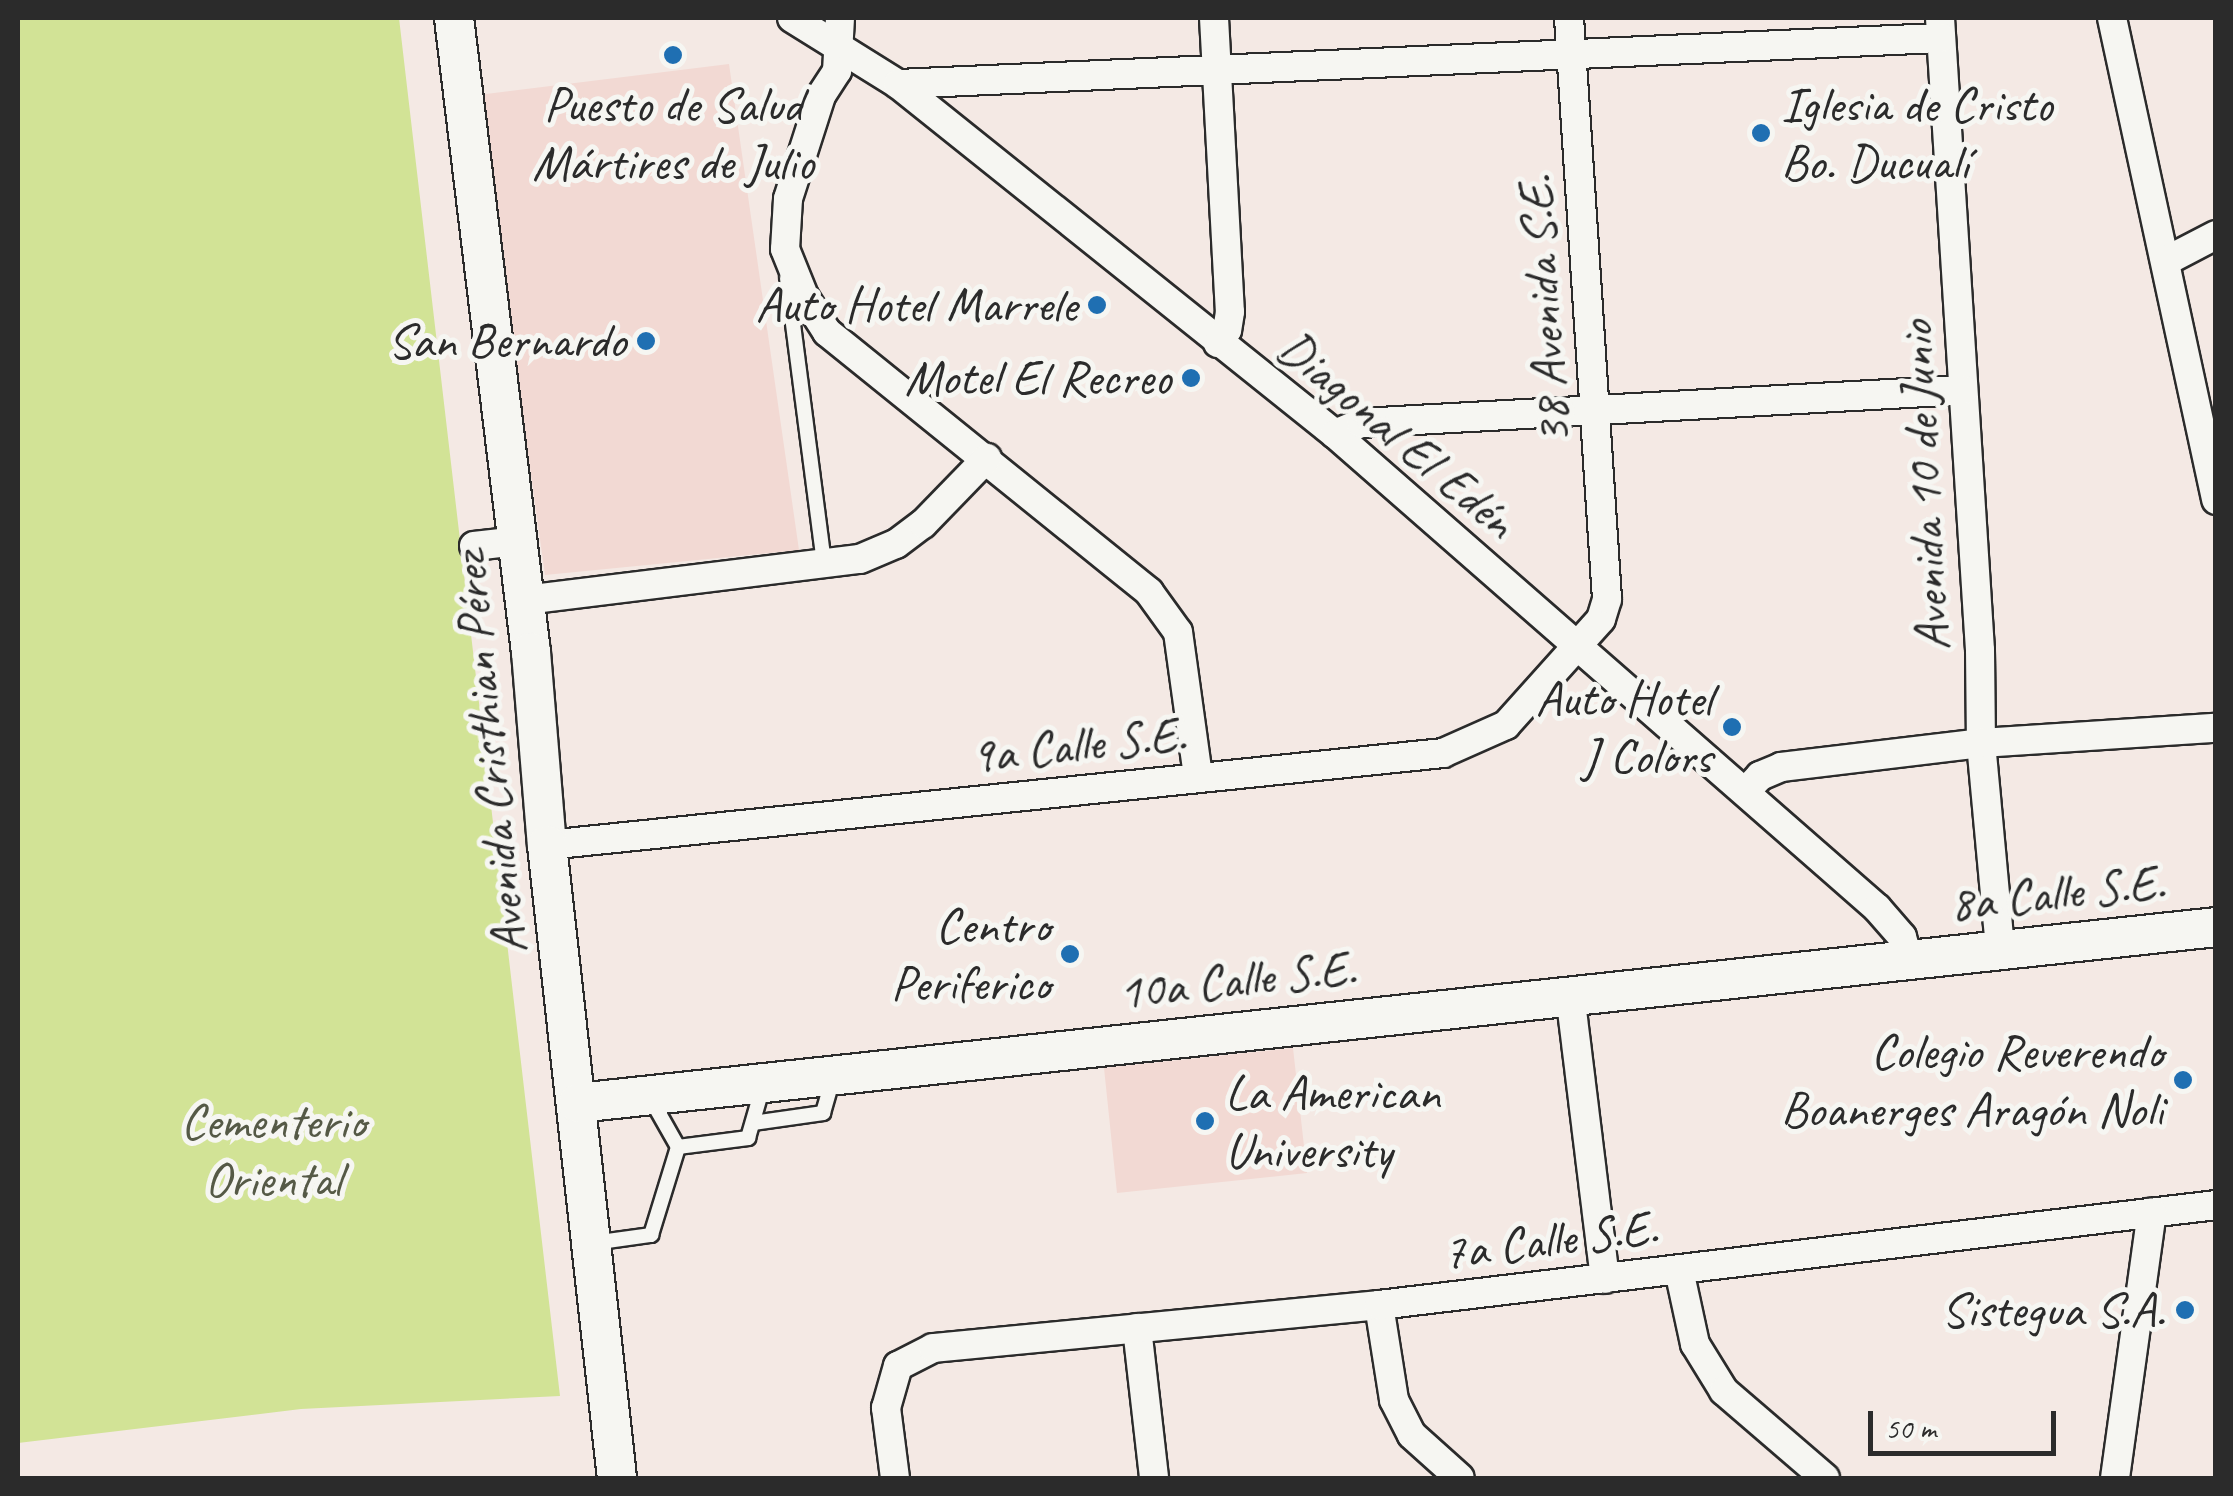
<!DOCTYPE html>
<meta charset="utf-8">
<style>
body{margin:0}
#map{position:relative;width:2233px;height:1496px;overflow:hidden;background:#f4e9e4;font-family:Caveat,sans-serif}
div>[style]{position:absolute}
.built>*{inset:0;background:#f2d9d3}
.green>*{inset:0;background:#d2e396}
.roads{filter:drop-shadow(2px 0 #2b2b2b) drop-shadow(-2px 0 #2b2b2b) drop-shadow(0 2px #2b2b2b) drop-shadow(0 -2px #2b2b2b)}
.lane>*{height:14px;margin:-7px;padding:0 7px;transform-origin:7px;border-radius:7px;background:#f6f6f2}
.street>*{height:28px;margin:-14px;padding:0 14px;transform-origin:14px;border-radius:14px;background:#f6f6f2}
.secondary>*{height:38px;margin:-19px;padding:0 19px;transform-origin:19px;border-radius:19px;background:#f6f6f2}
.dots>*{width:28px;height:28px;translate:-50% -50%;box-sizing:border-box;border:5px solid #f6f6f2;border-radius:50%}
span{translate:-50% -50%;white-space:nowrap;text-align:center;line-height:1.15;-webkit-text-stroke:10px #f6f6f2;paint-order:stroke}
.poi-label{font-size:50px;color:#2b2b2b}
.left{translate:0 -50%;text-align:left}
.right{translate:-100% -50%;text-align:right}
.street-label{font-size:50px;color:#2b2b2b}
.park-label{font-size:50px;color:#555946}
.frame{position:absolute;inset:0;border:20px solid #2b2b2b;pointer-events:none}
.scale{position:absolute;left:1868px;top:1411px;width:188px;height:45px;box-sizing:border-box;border:5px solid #2b2b2b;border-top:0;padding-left:12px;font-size:30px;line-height:35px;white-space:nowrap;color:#2b2b2b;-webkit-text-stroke:8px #f6f6f2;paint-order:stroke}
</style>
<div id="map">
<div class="built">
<i style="clip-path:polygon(729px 64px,799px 550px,545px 575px,478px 95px)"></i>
<i style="clip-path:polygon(1293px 1048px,1307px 1173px,1117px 1193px,1104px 1068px)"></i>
</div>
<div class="green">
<i style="clip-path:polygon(18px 18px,399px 18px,560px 1396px,301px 1409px,18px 1443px)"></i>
</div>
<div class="roads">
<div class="lane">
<i style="left:787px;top:278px;width:288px;rotate:82.6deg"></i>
<i style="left:652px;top:1101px;width:53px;rotate:60.5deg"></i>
<i style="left:678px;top:1147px;width:71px;rotate:-7.3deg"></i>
<i style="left:748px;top:1138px;width:54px;rotate:-73.9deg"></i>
<i style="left:753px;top:1123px;width:71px;rotate:-8.1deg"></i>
<i style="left:823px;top:1113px;width:33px;rotate:-74deg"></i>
<i style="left:593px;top:1243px;width:59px;rotate:-7.9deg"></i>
<i style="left:651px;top:1235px;width:92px;rotate:-72.9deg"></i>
</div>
<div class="street">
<i style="left:792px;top:18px;width:125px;rotate:31.9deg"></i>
<i style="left:898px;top:84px;width:560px;rotate:38.69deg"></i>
<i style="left:1335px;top:434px;width:720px;rotate:41.17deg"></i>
<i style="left:1877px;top:908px;width:38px;rotate:49deg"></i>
<i style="left:1902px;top:937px;width:22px;rotate:74deg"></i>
<i style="left:840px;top:18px;width:53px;rotate:93.2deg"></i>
<i style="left:837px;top:71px;width:30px;rotate:123deg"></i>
<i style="left:821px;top:96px;width:108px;rotate:107.8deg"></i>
<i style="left:788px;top:199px;width:50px;rotate:93.4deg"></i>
<i style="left:785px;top:249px;width:51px;rotate:68deg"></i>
<i style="left:804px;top:296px;width:43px;rotate:57.4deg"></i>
<i style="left:827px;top:332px;width:414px;rotate:38.9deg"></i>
<i style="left:1149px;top:592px;width:49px;rotate:54.1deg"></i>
<i style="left:1178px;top:632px;width:146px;rotate:82.1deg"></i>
<i style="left:1214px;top:18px;width:294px;rotate:86.9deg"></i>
<i style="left:1230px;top:312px;width:18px;rotate:99deg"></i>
<i style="left:1227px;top:330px;width:16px;rotate:125deg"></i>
<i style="left:1940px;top:18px;width:633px;rotate:86.38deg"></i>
<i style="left:1980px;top:650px;width:93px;rotate:89.4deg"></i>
<i style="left:1981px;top:743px;width:206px;rotate:84.7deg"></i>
<i style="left:2112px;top:18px;width:493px;rotate:77.8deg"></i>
<i style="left:898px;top:84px;width:1044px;rotate:-2.53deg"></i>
<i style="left:2166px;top:261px;width:56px;rotate:-27.5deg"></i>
<i style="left:1335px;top:434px;width:28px;rotate:-23deg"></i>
<i style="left:1361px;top:423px;width:603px;rotate:-3.14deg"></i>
<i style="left:474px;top:546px;width:43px;rotate:-6.6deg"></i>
<i style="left:525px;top:600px;width:337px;rotate:-7deg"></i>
<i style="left:860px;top:559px;width:39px;rotate:-23deg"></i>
<i style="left:896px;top:544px;width:34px;rotate:-37deg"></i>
<i style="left:923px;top:524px;width:92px;rotate:-45.9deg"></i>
<i style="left:1747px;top:790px;width:19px;rotate:-47deg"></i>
<i style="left:1760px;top:776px;width:23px;rotate:-23deg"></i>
<i style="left:1781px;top:767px;width:201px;rotate:-6.8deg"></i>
<i style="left:1981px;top:743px;width:235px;rotate:-3.7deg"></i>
<i style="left:547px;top:845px;width:901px;rotate:-5.86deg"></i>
<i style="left:1443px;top:753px;width:69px;rotate:-24deg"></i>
<i style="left:1506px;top:725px;width:142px;rotate:-48.1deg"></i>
<i style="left:1601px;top:619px;width:21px;rotate:-73deg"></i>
<i style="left:1607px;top:599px;width:582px;rotate:-93.74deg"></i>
<i style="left:1570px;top:994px;width:287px;rotate:83deg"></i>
<i style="left:1679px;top:1270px;width:76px;rotate:77.8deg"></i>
<i style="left:1695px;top:1344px;width:55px;rotate:58.3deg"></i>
<i style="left:1724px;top:1391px;width:133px;rotate:40.7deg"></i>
<i style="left:1379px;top:1305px;width:96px;rotate:81deg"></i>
<i style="left:1394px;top:1400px;width:39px;rotate:63deg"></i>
<i style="left:1412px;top:1435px;width:64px;rotate:41.9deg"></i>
<i style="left:1137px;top:1328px;width:151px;rotate:83.5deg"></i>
<i style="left:895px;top:1478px;width:71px;rotate:-97.3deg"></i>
<i style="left:886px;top:1408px;width:44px;rotate:-74.1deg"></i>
<i style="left:898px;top:1366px;width:39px;rotate:-27deg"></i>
<i style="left:933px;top:1348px;width:448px;rotate:-5.5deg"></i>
<i style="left:1379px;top:1305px;width:843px;rotate:-6.81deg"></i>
<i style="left:2115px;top:1478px;width:268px;rotate:-82.1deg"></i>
</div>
<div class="secondary">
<i style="left:454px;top:18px;width:639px;rotate:83.08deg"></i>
<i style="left:531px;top:652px;width:194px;rotate:85.3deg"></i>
<i style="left:547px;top:845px;width:637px;rotate:83.69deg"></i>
<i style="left:578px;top:1103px;width:1647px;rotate:-6.13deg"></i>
</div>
</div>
<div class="dots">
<i style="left:673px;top:55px;background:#1f6fb2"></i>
<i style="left:1761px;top:133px;background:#1f6fb2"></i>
<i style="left:1097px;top:305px;background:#1f6fb2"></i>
<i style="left:646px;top:341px;background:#1f6fb2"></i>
<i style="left:1191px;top:378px;background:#1f6fb2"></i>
<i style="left:1732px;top:727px;background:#1f6fb2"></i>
<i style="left:1070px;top:954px;background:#1f6fb2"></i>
<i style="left:2183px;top:1080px;background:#1f6fb2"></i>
<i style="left:1205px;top:1121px;background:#1f6fb2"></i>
<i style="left:2185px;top:1310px;background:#1f6fb2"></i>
</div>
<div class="poi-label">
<span style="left:673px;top:133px">Puesto de Salud<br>Mártires de Julio</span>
<span class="left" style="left:1781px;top:133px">Iglesia de Cristo<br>Bo. Ducualí</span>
<span class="right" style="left:1077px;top:305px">Auto Hotel Marrele</span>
<span class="right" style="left:626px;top:341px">San Bernardo</span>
<span class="right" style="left:1171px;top:378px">Motel El Recreo</span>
<span class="right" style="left:1712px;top:727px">Auto Hotel<br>J Colors</span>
<span class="right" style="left:1050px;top:954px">Centro<br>Periferico</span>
<span class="right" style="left:2163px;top:1080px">Colegio Reverendo<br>Boanerges Aragón Noli</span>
<span class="left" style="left:1225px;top:1121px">La American<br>University</span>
<span class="right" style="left:2165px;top:1310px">Sistegua S.A.</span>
</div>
<div class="street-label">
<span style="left:1544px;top:310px;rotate:-94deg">38 Avenida S.E.</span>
<span style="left:1397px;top:434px;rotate:40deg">Diagonal El Edén</span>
<span style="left:1924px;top:486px;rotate:-93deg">Avenida 10 de Junio</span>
<span style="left:1078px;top:745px;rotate:-6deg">9a Calle S.E.</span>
<span style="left:489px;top:753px;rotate:-96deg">Avenida Cristhian Pérez</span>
<span style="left:2057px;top:893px;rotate:-6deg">8a Calle S.E.</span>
<span style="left:1237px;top:980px;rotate:-6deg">10a Calle S.E.</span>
<span style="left:1550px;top:1240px;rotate:-7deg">7a Calle S.E.</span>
</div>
<div class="park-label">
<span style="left:273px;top:1150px">Cementerio<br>Oriental</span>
</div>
<div class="frame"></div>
<div class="scale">50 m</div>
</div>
